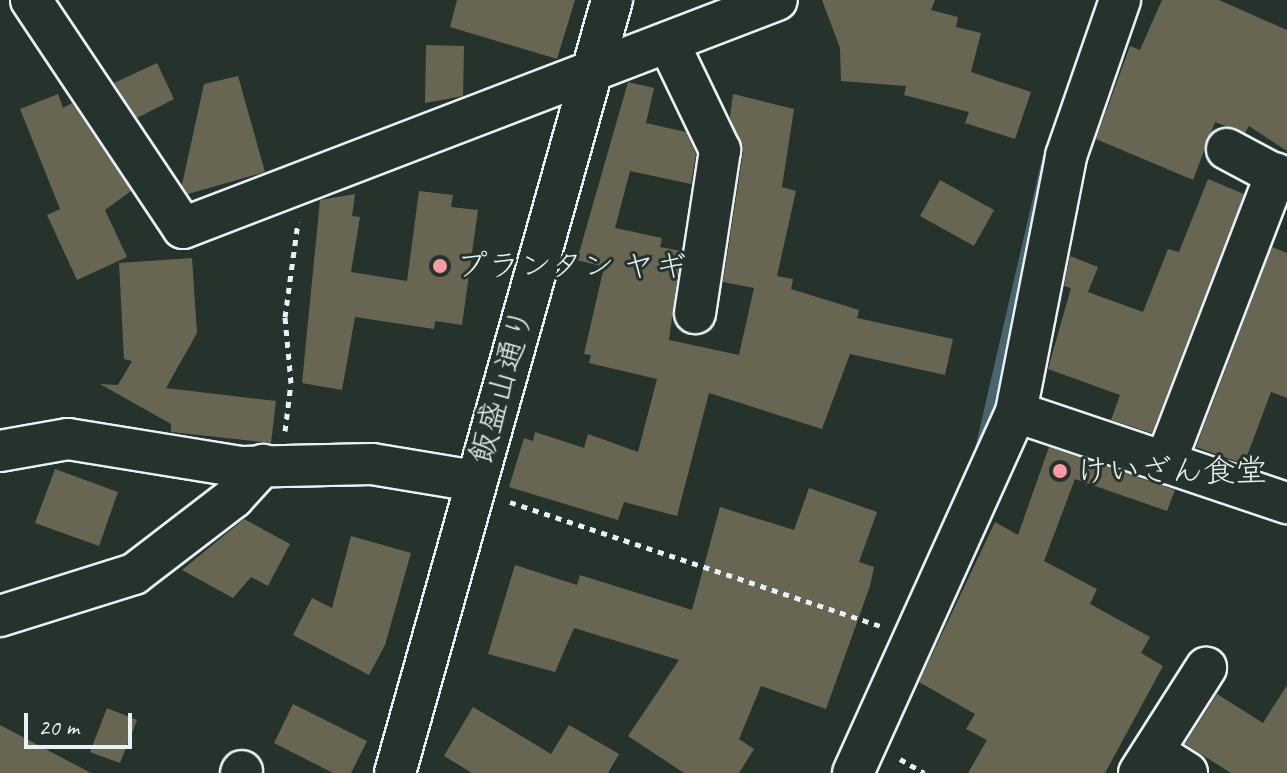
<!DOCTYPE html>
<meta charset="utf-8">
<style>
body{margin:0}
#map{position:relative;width:1287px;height:773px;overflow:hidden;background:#26332d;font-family:Caveat,"Klee One",sans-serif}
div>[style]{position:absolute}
.stream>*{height:11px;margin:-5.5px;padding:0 5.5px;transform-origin:5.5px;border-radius:5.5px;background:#49666f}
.building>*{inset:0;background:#686652}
.path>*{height:5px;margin-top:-2.5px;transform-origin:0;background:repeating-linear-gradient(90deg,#e8f1f8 0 6px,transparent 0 12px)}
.roads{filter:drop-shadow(2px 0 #e8f1f8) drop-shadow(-2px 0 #e8f1f8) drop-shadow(0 2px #e8f1f8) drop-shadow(0 -2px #e8f1f8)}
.minor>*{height:40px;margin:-20px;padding:0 20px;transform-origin:20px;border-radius:20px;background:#26332d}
.dots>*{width:22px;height:22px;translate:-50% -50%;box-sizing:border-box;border:4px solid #26332d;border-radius:50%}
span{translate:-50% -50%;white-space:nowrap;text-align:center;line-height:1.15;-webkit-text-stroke:6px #26332d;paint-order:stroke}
.poi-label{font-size:32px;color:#e8f1f8}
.left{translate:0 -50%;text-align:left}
.street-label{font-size:32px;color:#e8f1f8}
.scale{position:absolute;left:24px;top:713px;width:108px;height:36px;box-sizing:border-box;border:4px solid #e8f1f8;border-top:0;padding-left:10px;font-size:24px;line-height:28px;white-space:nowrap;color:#e8f1f8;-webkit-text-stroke:6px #26332d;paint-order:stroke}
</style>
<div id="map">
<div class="stream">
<i style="left:980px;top:449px;width:299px;rotate:-77deg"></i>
</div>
<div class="building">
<i style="clip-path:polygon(457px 0,575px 0,557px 59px,450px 27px)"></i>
<i style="clip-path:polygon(822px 0,935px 0,931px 10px,958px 17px,956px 27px,981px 33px,971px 72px,1031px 92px,1015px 139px,965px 123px,969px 112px,904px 95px,906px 86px,841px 81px,840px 48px)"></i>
<i style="clip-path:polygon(1162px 0,1219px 0,1287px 30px,1287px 151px,1249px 126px,1245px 133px,1215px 122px,1193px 180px,1096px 139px,1130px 46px,1140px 50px)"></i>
<i style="clip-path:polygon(426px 45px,464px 46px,463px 96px,425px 103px)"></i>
<i style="clip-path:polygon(157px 63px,174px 99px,137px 118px,114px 83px)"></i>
<i style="clip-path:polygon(238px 76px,265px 172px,188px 194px,182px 185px,204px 84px)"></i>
<i style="clip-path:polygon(628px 82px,654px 88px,646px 123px,686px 132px,696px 154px,691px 184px,630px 171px,615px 228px,662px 238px,660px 247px,681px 251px,669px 340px,739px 355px,754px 288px,723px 282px,743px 153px,730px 117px,733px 94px,794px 109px,782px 187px,796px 191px,777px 276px,793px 279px,791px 289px,859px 310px,857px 318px,953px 339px,945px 375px,850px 354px,822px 429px,709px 393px,677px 516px,624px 502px,618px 520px,509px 487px,524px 438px,533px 441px,535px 432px,584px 448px,588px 434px,638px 452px,657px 379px,589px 363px,591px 355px,584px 354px,604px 267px,577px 260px)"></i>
<i style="clip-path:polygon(58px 94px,63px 108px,72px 103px,131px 191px,105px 210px,127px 257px,77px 280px,47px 215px,60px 209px,20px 109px)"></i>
<i style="clip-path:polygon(1208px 179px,1244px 194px,1152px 433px,1111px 420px,1120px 395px,1048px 369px,1071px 288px,1064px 286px,1070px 256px,1098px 267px,1088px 292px,1143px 312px,1168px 249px,1179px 252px)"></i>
<i style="clip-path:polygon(940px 180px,994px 210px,974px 246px,920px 216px)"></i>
<i style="clip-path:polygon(419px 191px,453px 195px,451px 207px,478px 210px,462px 325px,435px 321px,434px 329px,355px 317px,342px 390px,302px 383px,320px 200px,355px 194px,352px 216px,360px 217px,351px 272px,407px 281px)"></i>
<i style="clip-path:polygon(1272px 247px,1287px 253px,1287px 398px,1271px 392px,1244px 464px,1196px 447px)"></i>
<i style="clip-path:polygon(192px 258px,197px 333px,166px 388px,276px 401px,271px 443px,171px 432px,171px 424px,100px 384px,118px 385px,132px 361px,124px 359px,119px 263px)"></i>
<i style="clip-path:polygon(1049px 447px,1175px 490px,1167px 511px,1075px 479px,1044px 561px,1097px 589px,1090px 604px,1150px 637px,1141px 653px,1163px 666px,1105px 773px,968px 773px,987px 740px,966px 729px,975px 714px,919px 682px,995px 522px,1018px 535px)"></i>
<i style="clip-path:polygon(55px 469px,118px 492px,99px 546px,35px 523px)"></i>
<i style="clip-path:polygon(809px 488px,877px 512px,859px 562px,874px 567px,870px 586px,826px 709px,761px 686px,739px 739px,754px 749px,739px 773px,684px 773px,628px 736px,679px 660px,574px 628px,555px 672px,488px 654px,515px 565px,577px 585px,580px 575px,692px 610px,720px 507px,794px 530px)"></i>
<i style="clip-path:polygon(244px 519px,290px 544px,268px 586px,251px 577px,233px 598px,182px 570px)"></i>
<i style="clip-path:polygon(351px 536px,411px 553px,385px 645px,369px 675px,293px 635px,312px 598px,332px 608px)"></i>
<i style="clip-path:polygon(1287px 685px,1287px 773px,1231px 773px,1185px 744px,1217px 694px,1263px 723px)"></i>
<i style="clip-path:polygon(293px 704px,367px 741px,351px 773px,333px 773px,274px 743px)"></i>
<i style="clip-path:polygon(473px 707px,551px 754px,569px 725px,619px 754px,608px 773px,472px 773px,444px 756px)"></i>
<i style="clip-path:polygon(107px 708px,137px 720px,120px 763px,90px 752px)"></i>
<i style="clip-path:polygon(0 725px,91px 773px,0 773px)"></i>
</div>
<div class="path">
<i style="left:285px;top:431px;width:48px;rotate:-82.9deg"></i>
<i style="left:291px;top:383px;width:66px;rotate:-95.2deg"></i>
<i style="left:285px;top:317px;width:96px;rotate:-82.2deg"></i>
<i style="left:510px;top:502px;width:390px;rotate:18.5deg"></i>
<i style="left:900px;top:759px;width:28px;rotate:30deg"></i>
</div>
<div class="roads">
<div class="minor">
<i style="left:31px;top:0;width:274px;rotate:56.3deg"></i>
<i style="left:183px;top:228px;width:636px;rotate:-21deg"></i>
<i style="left:669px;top:44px;width:118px;rotate:64.3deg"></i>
<i style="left:720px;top:150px;width:165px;rotate:98.7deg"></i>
<i style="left:1227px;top:149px;width:68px;rotate:28.1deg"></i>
<i style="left:1016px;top:412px;width:286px;rotate:18.6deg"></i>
<i style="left:0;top:451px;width:69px;rotate:-10deg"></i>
<i style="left:68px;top:439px;width:175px;rotate:9.2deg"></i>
<i style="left:241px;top:467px;width:131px;rotate:-1.3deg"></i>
<i style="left:372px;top:464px;width:104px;rotate:9.4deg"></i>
<i style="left:1165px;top:463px;width:310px;rotate:-69deg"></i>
<i style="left:0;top:616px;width:140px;rotate:-17.4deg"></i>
<i style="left:134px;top:574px;width:125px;rotate:-37.5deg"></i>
<i style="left:233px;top:498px;width:45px;rotate:-47.7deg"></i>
<i style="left:1154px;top:752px;width:39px;rotate:32deg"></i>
<i style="left:241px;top:773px;width:2px;rotate:-63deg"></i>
<i style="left:395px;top:773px;width:803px;rotate:-74.32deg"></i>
<i style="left:853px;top:773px;width:396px;rotate:-65.7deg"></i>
<i style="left:1016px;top:412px;width:261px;rotate:-78.9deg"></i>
<i style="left:1066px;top:156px;width:165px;rotate:-70.9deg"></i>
<i style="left:1139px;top:773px;width:125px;rotate:-57.5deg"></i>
</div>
</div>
<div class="dots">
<i style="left:440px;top:266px;background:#ff9aa2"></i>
<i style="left:1060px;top:471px;background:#ff9aa2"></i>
</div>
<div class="poi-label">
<span class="left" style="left:456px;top:266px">プランタン ヤギ</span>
<span class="left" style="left:1076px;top:471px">けいざん食堂</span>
</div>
<div class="street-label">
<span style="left:502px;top:386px;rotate:-74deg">飯盛山通り</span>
</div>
<div class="scale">20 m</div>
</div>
